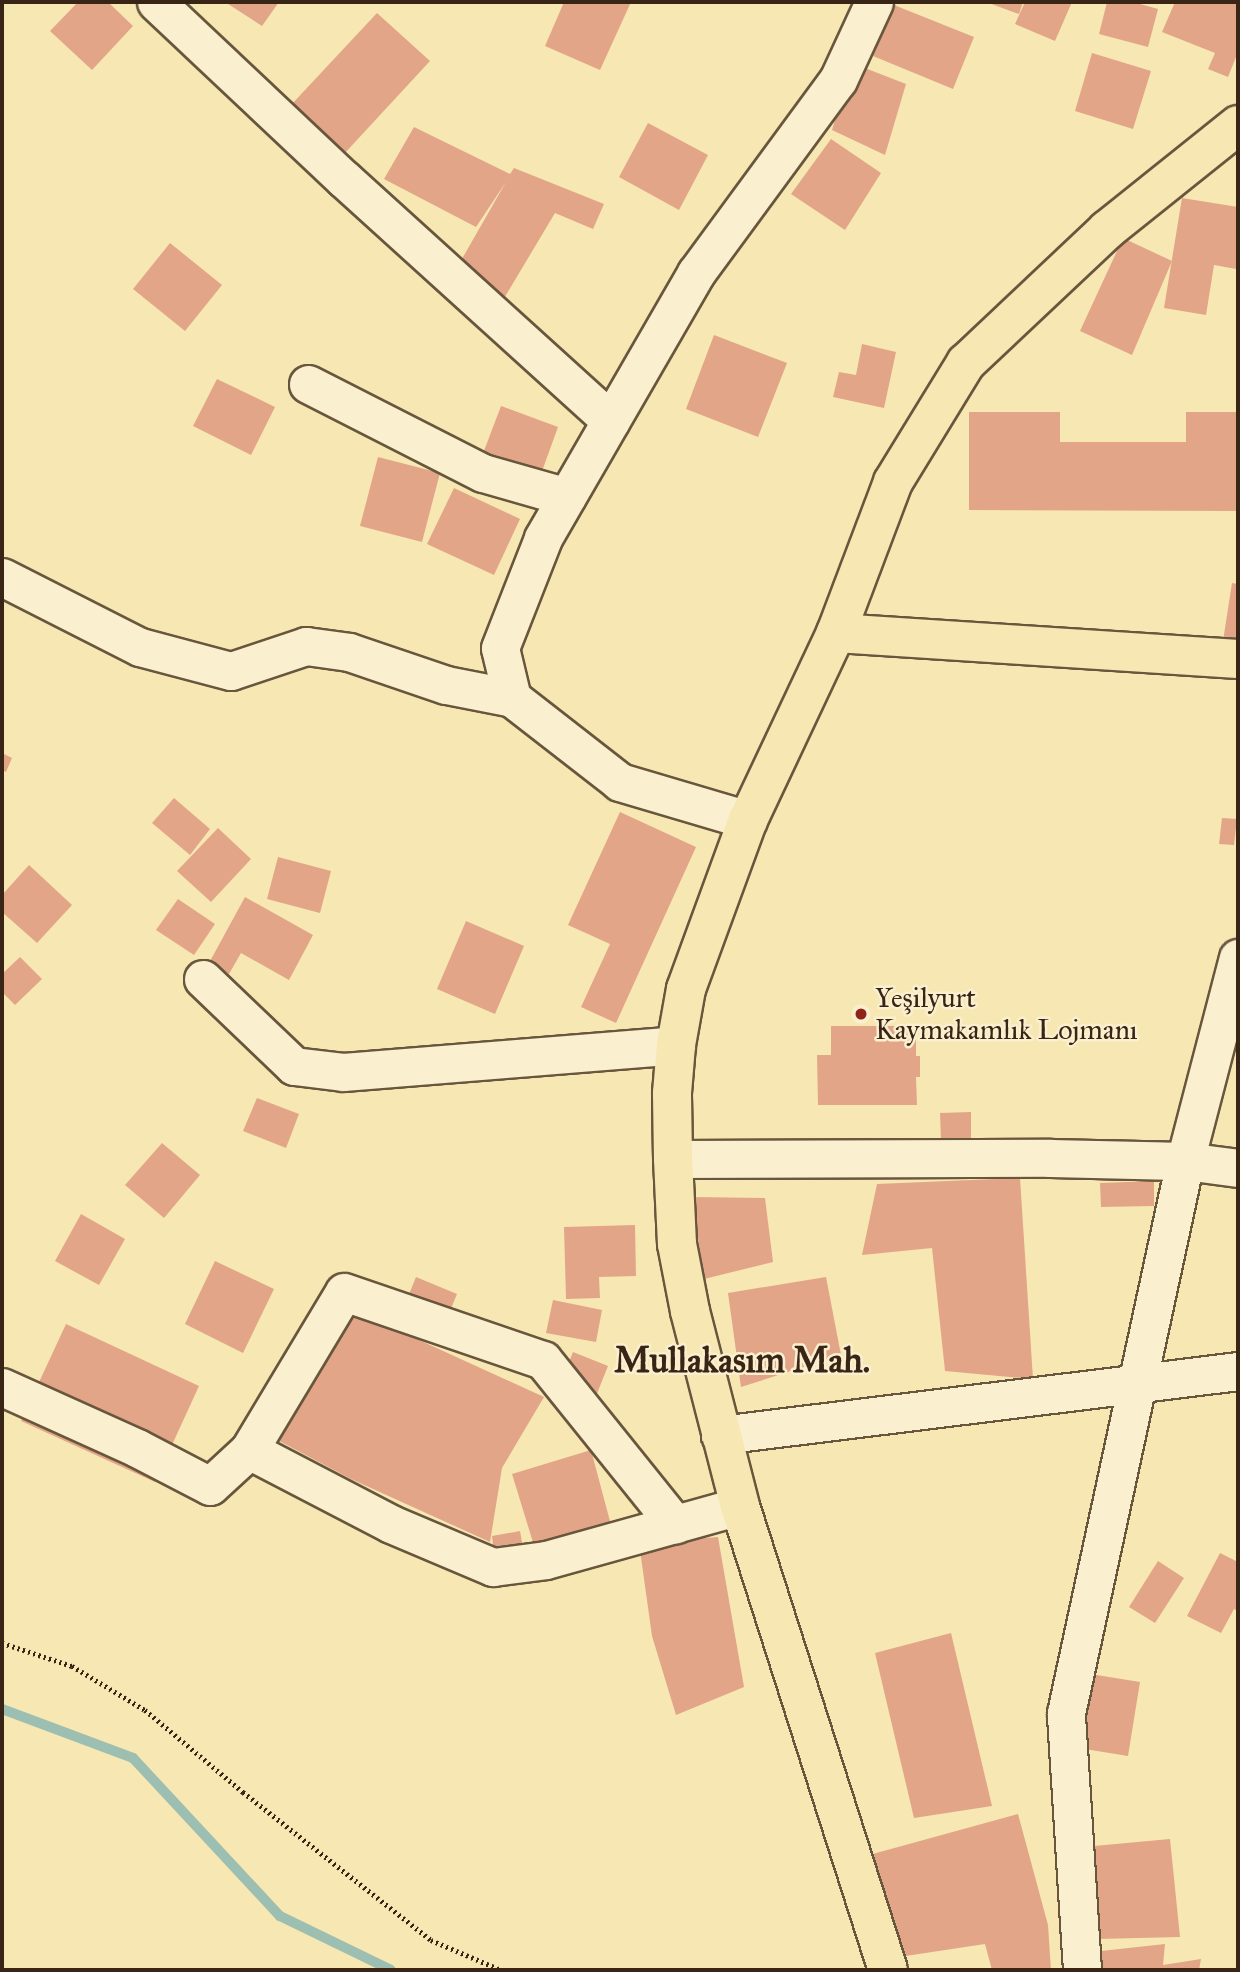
<!DOCTYPE html>
<meta charset="utf-8">
<style>
body{margin:0}
#map{position:relative;width:1240px;height:1972px;overflow:hidden;background:#f7e7b3;font-family:"IM FELL Great Primer",serif}
div>[style]{position:absolute}
.stream>*{height:10px;margin:-5px;padding:0 5px;transform-origin:5px;border-radius:5px;background:#9dbfb1}
.building>*{inset:0;background:#e3a587}
.path>*{height:4.5px;margin-top:-2.25px;transform-origin:0;background:repeating-linear-gradient(90deg,#392516 0 2px,transparent 0 5.5px)}
.roads{filter:drop-shadow(2px 0 #68563d) drop-shadow(-2px 0 #68563d) drop-shadow(0 2px #68563d) drop-shadow(0 -2px #68563d)}
.minor>*{height:37px;margin:-18.5px;padding:0 18.5px;transform-origin:18.5px;border-radius:18.5px;background:#faefce}
.major>*{height:38px;margin:-19px;padding:0 19px;transform-origin:19px;border-radius:19px;background:#f7e7b3}
.dots>*{width:19px;height:19px;translate:-50% -50%;box-sizing:border-box;border:4px solid #faefce;border-radius:50%}
span{translate:-50% -50%;white-space:nowrap;text-align:center;line-height:1.15;-webkit-text-stroke:5px #faefce;paint-order:stroke}
.poi-label{font-size:28px;color:#392516}
.left{translate:0 -50%;text-align:left}
.district-label{font-size:35px;color:#392516;font-weight:700}
.frame{position:absolute;inset:0;border:4px solid #392516;pointer-events:none}
</style>
<div id="map">
<div class="stream">
<i style="left:2px;top:1709px;width:140px;rotate:20.5deg"></i>
<i style="left:133px;top:1758px;width:216px;rotate:47.1deg"></i>
<i style="left:280px;top:1916px;width:123px;rotate:25.9deg"></i>
</div>
<div class="building">
<i style="clip-path:polygon(78px 2px,108px 2px,133px 26px,92px 70px,50px 31px)"></i>
<i style="clip-path:polygon(225px 2px,279px 2px,262px 26px)"></i>
<i style="clip-path:polygon(564px 2px,631px 2px,600px 70px,545px 46px)"></i>
<i style="clip-path:polygon(986px 2px,1023px 2px,1019px 14px)"></i>
<i style="clip-path:polygon(1025px 2px,1072px 2px,1055px 41px,1015px 24px)"></i>
<i style="clip-path:polygon(1107px 2px,1133px 2px,1158px 9px,1148px 47px,1099px 34px)"></i>
<i style="clip-path:polygon(1175px 2px,1238px 2px,1238px 52px,1228px 77px,1208px 69px,1215px 53px,1162px 32px)"></i>
<i style="clip-path:polygon(894px 5px,974px 37px,953px 89px,873px 56px)"></i>
<i style="clip-path:polygon(377px 13px,430px 61px,344px 154px,291px 105px)"></i>
<i style="clip-path:polygon(1092px 53px,1151px 71px,1133px 129px,1075px 111px)"></i>
<i style="clip-path:polygon(852px 63px,906px 84px,885px 155px,832px 130px)"></i>
<i style="clip-path:polygon(648px 123px,708px 155px,679px 210px,619px 177px)"></i>
<i style="clip-path:polygon(414px 127px,510px 174px,514px 168px,604px 204px,593px 229px,555px 213px,503px 300px,455px 271px,506px 182px,476px 227px,384px 179px)"></i>
<i style="clip-path:polygon(831px 139px,881px 173px,845px 230px,791px 194px)"></i>
<i style="clip-path:polygon(1182px 198px,1238px 207px,1236px 269px,1214px 265px,1206px 315px,1164px 308px)"></i>
<i style="clip-path:polygon(1123px 238px,1172px 261px,1132px 355px,1080px 331px)"></i>
<i style="clip-path:polygon(170px 243px,222px 285px,185px 331px,133px 289px)"></i>
<i style="clip-path:polygon(714px 335px,787px 363px,758px 437px,686px 409px)"></i>
<i style="clip-path:polygon(862px 344px,896px 352px,884px 408px,833px 397px,839px 372px,856px 375px)"></i>
<i style="clip-path:polygon(217px 379px,275px 407px,251px 455px,193px 426px)"></i>
<i style="clip-path:polygon(501px 406px,558px 427px,537px 485px,479px 464px)"></i>
<i style="clip-path:polygon(969px 412px,1060px 412px,1060px 442px,1186px 442px,1186px 412px,1238px 412px,1238px 511px,969px 510px)"></i>
<i style="clip-path:polygon(378px 457px,440px 473px,422px 542px,360px 526px)"></i>
<i style="clip-path:polygon(454px 488px,520px 519px,494px 575px,427px 544px)"></i>
<i style="clip-path:polygon(1232px 583px,1238px 584px,1238px 643px,1223px 641px)"></i>
<i style="clip-path:polygon(2px 753px,12px 758px,6px 772px,2px 770px)"></i>
<i style="clip-path:polygon(174px 798px,210px 829px,190px 855px,152px 823px)"></i>
<i style="clip-path:polygon(620px 812px,696px 847px,616px 1023px,581px 1007px,610px 944px,568px 925px)"></i>
<i style="clip-path:polygon(1222px 818px,1237px 819px,1234px 845px,1219px 844px)"></i>
<i style="clip-path:polygon(218px 828px,251px 859px,211px 902px,177px 871px)"></i>
<i style="clip-path:polygon(278px 857px,331px 871px,320px 913px,267px 899px)"></i>
<i style="clip-path:polygon(29px 865px,72px 905px,37px 943px,2px 912px,2px 895px)"></i>
<i style="clip-path:polygon(245px 897px,313px 935px,289px 980px,241px 953px,229px 974px,209px 963px)"></i>
<i style="clip-path:polygon(178px 899px,215px 924px,194px 955px,156px 930px)"></i>
<i style="clip-path:polygon(466px 921px,524px 946px,495px 1014px,437px 989px)"></i>
<i style="clip-path:polygon(20px 957px,42px 979px,15px 1005px,2px 992px,2px 974px)"></i>
<i style="clip-path:polygon(831px 1026px,916px 1026px,916px 1056px,920px 1056px,920px 1077px,916px 1077px,917px 1105px,818px 1105px,817px 1055px,831px 1055px)"></i>
<i style="clip-path:polygon(257px 1098px,299px 1114px,286px 1148px,243px 1131px)"></i>
<i style="clip-path:polygon(971px 1112px,971px 1140px,941px 1141px,940px 1113px)"></i>
<i style="clip-path:polygon(162px 1143px,200px 1175px,164px 1218px,125px 1185px)"></i>
<i style="clip-path:polygon(1020px 1178px,1033px 1379px,945px 1371px,932px 1248px,862px 1255px,877px 1184px)"></i>
<i style="clip-path:polygon(1154px 1181px,1154px 1206px,1101px 1207px,1100px 1183px)"></i>
<i style="clip-path:polygon(692px 1197px,765px 1198px,773px 1262px,704px 1279px)"></i>
<i style="clip-path:polygon(81px 1214px,125px 1239px,99px 1285px,55px 1261px)"></i>
<i style="clip-path:polygon(635px 1225px,636px 1276px,599px 1277px,600px 1298px,566px 1299px,564px 1227px)"></i>
<i style="clip-path:polygon(215px 1261px,274px 1289px,243px 1353px,185px 1324px)"></i>
<i style="clip-path:polygon(416px 1277px,457px 1294px,442px 1330px,401px 1314px)"></i>
<i style="clip-path:polygon(826px 1277px,841px 1355px,741px 1387px,728px 1293px)"></i>
<i style="clip-path:polygon(553px 1300px,602px 1310px,596px 1342px,546px 1333px)"></i>
<i style="clip-path:polygon(319px 1307px,384px 1324px,544px 1397px,502px 1468px,490px 1542px,351px 1479px,266px 1434px)"></i>
<i style="clip-path:polygon(66px 1324px,199px 1386px,155px 1482px,21px 1421px)"></i>
<i style="clip-path:polygon(573px 1352px,608px 1366px,596px 1396px,561px 1382px)"></i>
<i style="clip-path:polygon(591px 1450px,611px 1525px,536px 1552px,512px 1474px)"></i>
<i style="clip-path:polygon(520px 1531px,523px 1548px,494px 1553px,492px 1536px)"></i>
<i style="clip-path:polygon(718px 1537px,744px 1687px,676px 1715px,652px 1636px,639px 1543px)"></i>
<i style="clip-path:polygon(1220px 1553px,1238px 1562px,1238px 1611px,1234px 1609px,1221px 1633px,1187px 1616px)"></i>
<i style="clip-path:polygon(1158px 1561px,1184px 1578px,1155px 1623px,1129px 1607px)"></i>
<i style="clip-path:polygon(951px 1633px,992px 1806px,914px 1818px,875px 1653px)"></i>
<i style="clip-path:polygon(1078px 1672px,1140px 1682px,1128px 1756px,1066px 1746px)"></i>
<i style="clip-path:polygon(1018px 1814px,1048px 1925px,1051px 1970px,992px 1970px,985px 1944px,899px 1957px,869px 1855px)"></i>
<i style="clip-path:polygon(1170px 1839px,1180px 1937px,1097px 1939px,1094px 1846px)"></i>
<i style="clip-path:polygon(1165px 1944px,1163px 1965px,1201px 1959px,1199px 1970px,1100px 1970px,1101px 1951px)"></i>
</div>
<div class="path">
<i style="left:2px;top:1643px;width:74px;rotate:18.2deg"></i>
<i style="left:72px;top:1666px;width:85px;rotate:31.1deg"></i>
<i style="left:145px;top:1710px;width:128px;rotate:39.9deg"></i>
<i style="left:243px;top:1792px;width:239px;rotate:38.2deg"></i>
<i style="left:431px;top:1940px;width:76px;rotate:23.2deg"></i>
</div>
<div class="roads">
<div class="minor">
<i style="left:156px;top:2px;width:258px;rotate:43.3deg"></i>
<i style="left:344px;top:179px;width:360px;rotate:42.2deg"></i>
<i style="left:308px;top:384px;width:196px;rotate:27deg"></i>
<i style="left:483px;top:473px;width:87px;rotate:15.9deg"></i>
<i style="left:2px;top:577px;width:155px;rotate:26.9deg"></i>
<i style="left:140px;top:647px;width:94px;rotate:14.8deg"></i>
<i style="left:231px;top:671px;width:79px;rotate:-18.4deg"></i>
<i style="left:306px;top:646px;width:43px;rotate:7.9deg"></i>
<i style="left:349px;top:652px;width:102px;rotate:18.8deg"></i>
<i style="left:446px;top:685px;width:67px;rotate:11.1deg"></i>
<i style="left:748px;top:820px;width:134px;rotate:-163.5deg"></i>
<i style="left:620px;top:782px;width:137px;rotate:-142.1deg"></i>
<i style="left:512px;top:698px;width:51px;rotate:-103.5deg"></i>
<i style="left:500px;top:648px;width:118px;rotate:-68.6deg"></i>
<i style="left:543px;top:538px;width:306px;rotate:-60deg"></i>
<i style="left:696px;top:273px;width:240px;rotate:-53.7deg"></i>
<i style="left:838px;top:80px;width:86px;rotate:-65.2deg"></i>
<i style="left:203px;top:979px;width:126px;rotate:43.7deg"></i>
<i style="left:294px;top:1066px;width:49px;rotate:7deg"></i>
<i style="left:343px;top:1072px;width:334px;rotate:-4.6deg"></i>
<i style="left:673px;top:1159px;width:377px;rotate:-0.2deg"></i>
<i style="left:1050px;top:1158px;width:135px;rotate:1.3deg"></i>
<i style="left:1185px;top:1161px;width:53px;rotate:7.5deg"></i>
<i style="left:2px;top:1387px;width:148px;rotate:24.3deg"></i>
<i style="left:137px;top:1448px;width:82px;rotate:27.5deg"></i>
<i style="left:210px;top:1486px;width:53px;rotate:-42.7deg"></i>
<i style="left:249px;top:1450px;width:184px;rotate:-59deg"></i>
<i style="left:344px;top:1292px;width:210px;rotate:18.9deg"></i>
<i style="left:543px;top:1360px;width:211px;rotate:51.2deg"></i>
<i style="left:720px;top:1435px;width:522px;rotate:-7.04deg"></i>
<i style="left:249px;top:1450px;width:160px;rotate:27.5deg"></i>
<i style="left:391px;top:1524px;width:111px;rotate:22.9deg"></i>
<i style="left:493px;top:1567px;width:53px;rotate:-7.5deg"></i>
<i style="left:546px;top:1560px;width:201px;rotate:-15.6deg"></i>
<i style="left:1082px;top:1970px;width:257px;rotate:-93.6deg"></i>
<i style="left:1066px;top:1713px;width:565px;rotate:-77.83deg"></i>
<i style="left:1185px;top:1161px;width:210px;rotate:-75.4deg"></i>
</div>
<div class="major">
<i style="left:836px;top:633px;width:403px;rotate:3.7deg"></i>
<i style="left:888px;top:1970px;width:487px;rotate:-107.7deg"></i>
<i style="left:740px;top:1506px;width:201px;rotate:-104.4deg"></i>
<i style="left:690px;top:1311px;width:68px;rotate:-101deg"></i>
<i style="left:677px;top:1244px;width:85px;rotate:-92.7deg"></i>
<i style="left:673px;top:1159px;width:66px;rotate:-90.9deg"></i>
<i style="left:672px;top:1093px;width:48px;rotate:-85.2deg"></i>
<i style="left:676px;top:1045px;width:57px;rotate:-79.9deg"></i>
<i style="left:686px;top:989px;width:180px;rotate:-69.9deg"></i>
<i style="left:748px;top:820px;width:207px;rotate:-64.8deg"></i>
<i style="left:836px;top:633px;width:161px;rotate:-69.3deg"></i>
<i style="left:893px;top:482px;width:140px;rotate:-58.5deg"></i>
<i style="left:966px;top:363px;width:194px;rotate:-43.3deg"></i>
<i style="left:1107px;top:230px;width:168px;rotate:-38.7deg"></i>
</div>
</div>
<div class="dots">
<i style="left:861px;top:1014px;background:#8f2418"></i>
</div>
<div class="poi-label">
<span class="left" style="left:875px;top:1014px">Yeşilyurt<br>Kaymakamlık Lojmanı</span>
</div>
<div class="district-label">
<span style="left:742px;top:1361px">Mullakasım Mah.</span>
</div>
<div class="frame"></div>
</div>
